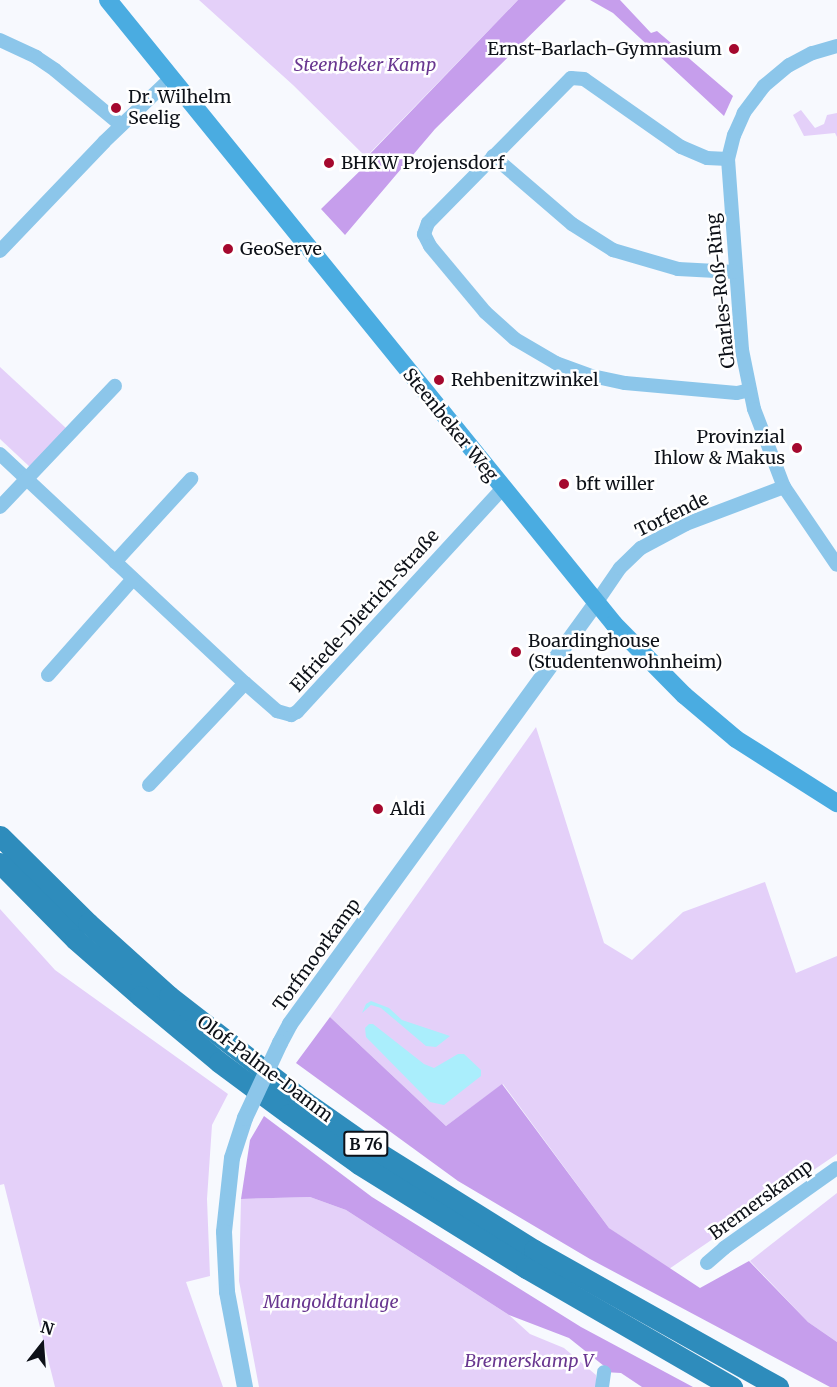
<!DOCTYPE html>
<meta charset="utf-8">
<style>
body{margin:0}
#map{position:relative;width:837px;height:1387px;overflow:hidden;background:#f7f9fe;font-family:Merriweather,serif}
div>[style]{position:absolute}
.green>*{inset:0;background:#e4d0f9}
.forest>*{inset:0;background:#c69eec}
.water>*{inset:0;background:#aaeefc}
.minor>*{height:14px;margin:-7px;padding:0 7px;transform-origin:7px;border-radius:7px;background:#8cc6ea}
.tertiary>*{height:16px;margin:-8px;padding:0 8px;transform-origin:8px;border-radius:8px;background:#8cc6ea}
.secondary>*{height:18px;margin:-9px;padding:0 9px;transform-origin:9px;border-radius:9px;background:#4aace1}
.trunk>*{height:21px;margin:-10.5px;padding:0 10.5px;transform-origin:10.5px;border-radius:10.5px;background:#2e8cbc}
.tertiary-bridge>*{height:16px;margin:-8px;padding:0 8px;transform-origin:8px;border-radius:8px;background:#8cc6ea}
.dots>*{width:16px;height:16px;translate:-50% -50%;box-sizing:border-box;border:3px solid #fff;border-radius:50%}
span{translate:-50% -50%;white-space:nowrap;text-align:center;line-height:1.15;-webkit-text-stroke:5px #fff;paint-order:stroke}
.shield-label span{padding:2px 4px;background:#fff;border:2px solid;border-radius:4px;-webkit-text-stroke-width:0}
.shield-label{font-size:16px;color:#0d1118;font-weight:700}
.poi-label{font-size:18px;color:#0d1118}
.right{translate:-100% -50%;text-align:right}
.left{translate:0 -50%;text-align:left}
.park-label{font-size:18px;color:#693790;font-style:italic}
.street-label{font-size:18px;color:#0d1118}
.north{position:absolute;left:12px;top:1315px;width:60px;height:60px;-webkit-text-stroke:4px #fff;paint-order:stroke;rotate:17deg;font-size:16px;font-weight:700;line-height:24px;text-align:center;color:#0d1118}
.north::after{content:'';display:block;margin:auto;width:21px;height:27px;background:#0d1118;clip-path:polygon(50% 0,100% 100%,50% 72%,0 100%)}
</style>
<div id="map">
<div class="green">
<i style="clip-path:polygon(199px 0,518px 0,366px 157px,293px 85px)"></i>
<i style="clip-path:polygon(801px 110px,815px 128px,824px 124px,827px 115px,837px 113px,837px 137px,835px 133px,804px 136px,793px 115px)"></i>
<i style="clip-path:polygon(0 367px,67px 429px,31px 468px,0 439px)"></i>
<i style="clip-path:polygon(536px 727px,604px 943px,632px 960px,683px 912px,765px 882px,796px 973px,837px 956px,837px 1154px,669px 1269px,609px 1228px,503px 1084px,446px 1126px,330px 1017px)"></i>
<i style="clip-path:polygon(0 909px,55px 970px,228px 1094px,212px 1125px,207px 1199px,210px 1276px,186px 1282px,223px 1387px,55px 1387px,4px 1184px,0 1185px)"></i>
<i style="clip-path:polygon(837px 1193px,837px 1342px,808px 1322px,750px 1261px)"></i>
<i style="clip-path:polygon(310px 1197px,346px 1210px,509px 1315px,530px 1334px,564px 1348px,596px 1375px,596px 1387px,259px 1387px,239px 1281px,241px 1199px)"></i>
</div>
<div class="forest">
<i style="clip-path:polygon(518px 0,566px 0,435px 129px,345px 235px,321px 209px,370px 161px,367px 157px)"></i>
<i style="clip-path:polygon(590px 0,620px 0,651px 33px,657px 31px,733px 96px,724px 116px,613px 13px)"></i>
<i style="clip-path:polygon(330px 1017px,446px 1126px,502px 1084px,609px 1228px,700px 1288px,749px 1261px,808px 1322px,837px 1342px,837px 1387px,830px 1387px,590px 1259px,458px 1181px,296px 1063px)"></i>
<i style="clip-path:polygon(264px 1116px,372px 1197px,581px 1327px,693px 1387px,642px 1387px,621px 1373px,604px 1372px,604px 1366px,569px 1338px,509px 1315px,346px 1210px,310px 1197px,241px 1199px,250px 1140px)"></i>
</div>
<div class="water">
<i style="clip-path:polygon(371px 1001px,389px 1008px,402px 1020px,450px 1036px,436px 1047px,426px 1046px,381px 1008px,371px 1005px,362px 1013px,366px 1004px)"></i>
<i style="clip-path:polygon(369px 1024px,373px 1024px,424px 1064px,434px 1068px,458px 1054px,464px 1054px,481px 1070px,481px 1076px,444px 1105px,430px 1102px,366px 1037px,365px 1028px)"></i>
</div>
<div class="minor">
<i style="left:0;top:40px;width:40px;rotate:25deg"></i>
<i style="left:36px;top:57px;width:23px;rotate:34deg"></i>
<i style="left:55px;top:70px;width:86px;rotate:39.8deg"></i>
<i style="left:837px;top:46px;width:26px;rotate:164deg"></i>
<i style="left:812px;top:53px;width:26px;rotate:152deg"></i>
<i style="left:789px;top:65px;width:33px;rotate:140deg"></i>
<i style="left:764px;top:86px;width:34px;rotate:127deg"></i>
<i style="left:744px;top:113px;width:24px;rotate:114deg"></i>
<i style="left:734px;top:135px;width:25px;rotate:104deg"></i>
<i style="left:728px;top:159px;width:192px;rotate:85.8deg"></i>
<i style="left:742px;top:350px;width:60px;rotate:78.5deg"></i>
<i style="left:754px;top:409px;width:84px;rotate:69deg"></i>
<i style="left:784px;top:487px;width:94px;rotate:55.8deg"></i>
<i style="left:493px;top:156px;width:104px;rotate:40.7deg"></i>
<i style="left:572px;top:224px;width:49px;rotate:32.4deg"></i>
<i style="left:613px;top:250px;width:68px;rotate:16.3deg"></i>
<i style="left:678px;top:269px;width:57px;rotate:3deg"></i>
<i style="left:728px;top:159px;width:21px;rotate:-177deg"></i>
<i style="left:707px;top:158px;width:28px;rotate:-157deg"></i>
<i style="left:681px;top:147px;width:118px;rotate:-145deg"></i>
<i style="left:584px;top:79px;width:13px;rotate:-176deg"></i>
<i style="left:571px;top:78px;width:204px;rotate:134.6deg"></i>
<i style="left:428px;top:223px;width:12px;rotate:110deg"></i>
<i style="left:424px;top:234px;width:13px;rotate:63deg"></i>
<i style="left:430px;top:246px;width:86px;rotate:50.2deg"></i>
<i style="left:485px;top:312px;width:40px;rotate:42deg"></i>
<i style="left:515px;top:339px;width:48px;rotate:30.3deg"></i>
<i style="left:556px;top:363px;width:38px;rotate:20deg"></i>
<i style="left:592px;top:376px;width:34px;rotate:12deg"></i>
<i style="left:625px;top:383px;width:112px;rotate:5.1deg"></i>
<i style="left:737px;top:393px;width:13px;rotate:-13deg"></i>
<i style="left:0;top:251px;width:151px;rotate:-46.3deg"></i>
<i style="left:104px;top:142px;width:93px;rotate:-43.7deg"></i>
<i style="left:0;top:454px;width:335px;rotate:43.1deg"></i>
<i style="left:245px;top:683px;width:43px;rotate:41.2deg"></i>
<i style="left:277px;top:711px;width:15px;rotate:16deg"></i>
<i style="left:291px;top:715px;width:7px;rotate:-27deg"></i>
<i style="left:297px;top:712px;width:303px;rotate:-47.4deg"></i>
<i style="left:0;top:507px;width:167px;rotate:-46.5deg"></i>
<i style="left:115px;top:562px;width:113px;rotate:-47.5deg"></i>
<i style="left:596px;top:603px;width:42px;rotate:-55.6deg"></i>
<i style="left:620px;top:568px;width:29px;rotate:-44deg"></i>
<i style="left:641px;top:548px;width:51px;rotate:-28.1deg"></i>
<i style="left:686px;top:524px;width:105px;rotate:-20.7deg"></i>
<i style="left:48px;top:675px;width:128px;rotate:-48.5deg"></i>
<i style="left:149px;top:785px;width:140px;rotate:-46.7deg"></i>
<i style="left:707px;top:1263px;width:23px;rotate:-41deg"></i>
<i style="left:724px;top:1248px;width:138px;rotate:-35.3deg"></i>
<i style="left:602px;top:1387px;width:15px;rotate:-82deg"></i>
</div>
<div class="tertiary">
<i style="left:280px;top:1043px;width:21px;rotate:-62deg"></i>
<i style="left:290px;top:1024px;width:520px;rotate:-53.99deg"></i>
<i style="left:245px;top:1118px;width:42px;rotate:108deg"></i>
<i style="left:232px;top:1158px;width:74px;rotate:96.2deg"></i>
<i style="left:224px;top:1232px;width:60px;rotate:87.1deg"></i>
<i style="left:227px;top:1292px;width:97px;rotate:79.3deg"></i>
</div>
<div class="secondary">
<i style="left:108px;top:0;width:803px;rotate:50.96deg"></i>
<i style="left:614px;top:624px;width:100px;rotate:45.4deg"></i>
<i style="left:684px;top:695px;width:68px;rotate:40.2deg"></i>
<i style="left:736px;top:739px;width:120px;rotate:32.4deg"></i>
</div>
<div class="trunk">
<i style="left:0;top:836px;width:124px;rotate:44.7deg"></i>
<i style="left:88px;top:923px;width:109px;rotate:42deg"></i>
<i style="left:169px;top:996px;width:171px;rotate:37.9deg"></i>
<i style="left:304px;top:1101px;width:85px;rotate:35deg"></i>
<i style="left:374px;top:1150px;width:189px;rotate:32deg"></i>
<i style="left:534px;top:1250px;width:280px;rotate:29.3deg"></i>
<i style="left:0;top:863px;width:107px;rotate:45.4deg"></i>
<i style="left:75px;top:939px;width:86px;rotate:41.2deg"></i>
<i style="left:140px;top:996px;width:103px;rotate:39.9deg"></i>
<i style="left:219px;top:1062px;width:87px;rotate:36.6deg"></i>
<i style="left:289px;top:1114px;width:86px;rotate:35.5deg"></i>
<i style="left:359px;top:1164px;width:197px;rotate:31.9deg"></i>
<i style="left:526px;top:1268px;width:238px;rotate:30deg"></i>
</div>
<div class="tertiary-bridge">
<i style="left:245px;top:1118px;width:83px;rotate:-65deg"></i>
</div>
<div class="dots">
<i style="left:734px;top:49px;background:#a5092e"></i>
<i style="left:116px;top:108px;background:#a5092e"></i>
<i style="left:329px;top:163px;background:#a5092e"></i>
<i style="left:228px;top:249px;background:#a5092e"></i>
<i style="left:439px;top:380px;background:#a5092e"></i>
<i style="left:797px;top:448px;background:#a5092e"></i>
<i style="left:564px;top:484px;background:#a5092e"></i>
<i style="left:516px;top:652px;background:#a5092e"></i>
<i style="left:378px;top:809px;background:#a5092e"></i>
</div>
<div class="shield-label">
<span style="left:366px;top:1144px">B 76</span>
</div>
<div class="poi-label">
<span class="right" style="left:722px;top:49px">Ernst-Barlach-Gymnasium</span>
<span class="left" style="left:128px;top:108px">Dr. Wilhelm<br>Seelig</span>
<span class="left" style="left:341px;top:163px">BHKW Projensdorf</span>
<span class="left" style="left:240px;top:249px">GeoServe</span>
<span class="left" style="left:451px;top:380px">Rehbenitzwinkel</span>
<span class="right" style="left:785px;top:448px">Provinzial<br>Ihlow &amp; Makus</span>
<span class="left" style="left:576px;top:484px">bft willer</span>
<span class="left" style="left:528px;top:652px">Boardinghouse<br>(Studentenwohnheim)</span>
<span class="left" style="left:390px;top:809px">Aldi</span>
</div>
<div class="park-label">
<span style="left:365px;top:65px">Steenbeker Kamp</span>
<span style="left:331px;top:1302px">Mangoldtanlage</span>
<span style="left:529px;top:1361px">Bremerskamp V</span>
</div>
<div class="street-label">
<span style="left:721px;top:291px;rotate:-96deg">Charles-Roß-Ring</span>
<span style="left:450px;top:425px;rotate:51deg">Steenbeker Weg</span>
<span style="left:672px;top:515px;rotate:-26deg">Torfende</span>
<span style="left:365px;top:611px;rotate:-48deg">Elfriede-Dietrich-Straße</span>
<span style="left:317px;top:955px;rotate:-54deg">Torfmoorkamp</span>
<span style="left:265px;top:1069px;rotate:37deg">Olof-Palme-Damm</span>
<span style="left:761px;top:1200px;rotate:-36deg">Bremerskamp</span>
</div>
<div class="north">N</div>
</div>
